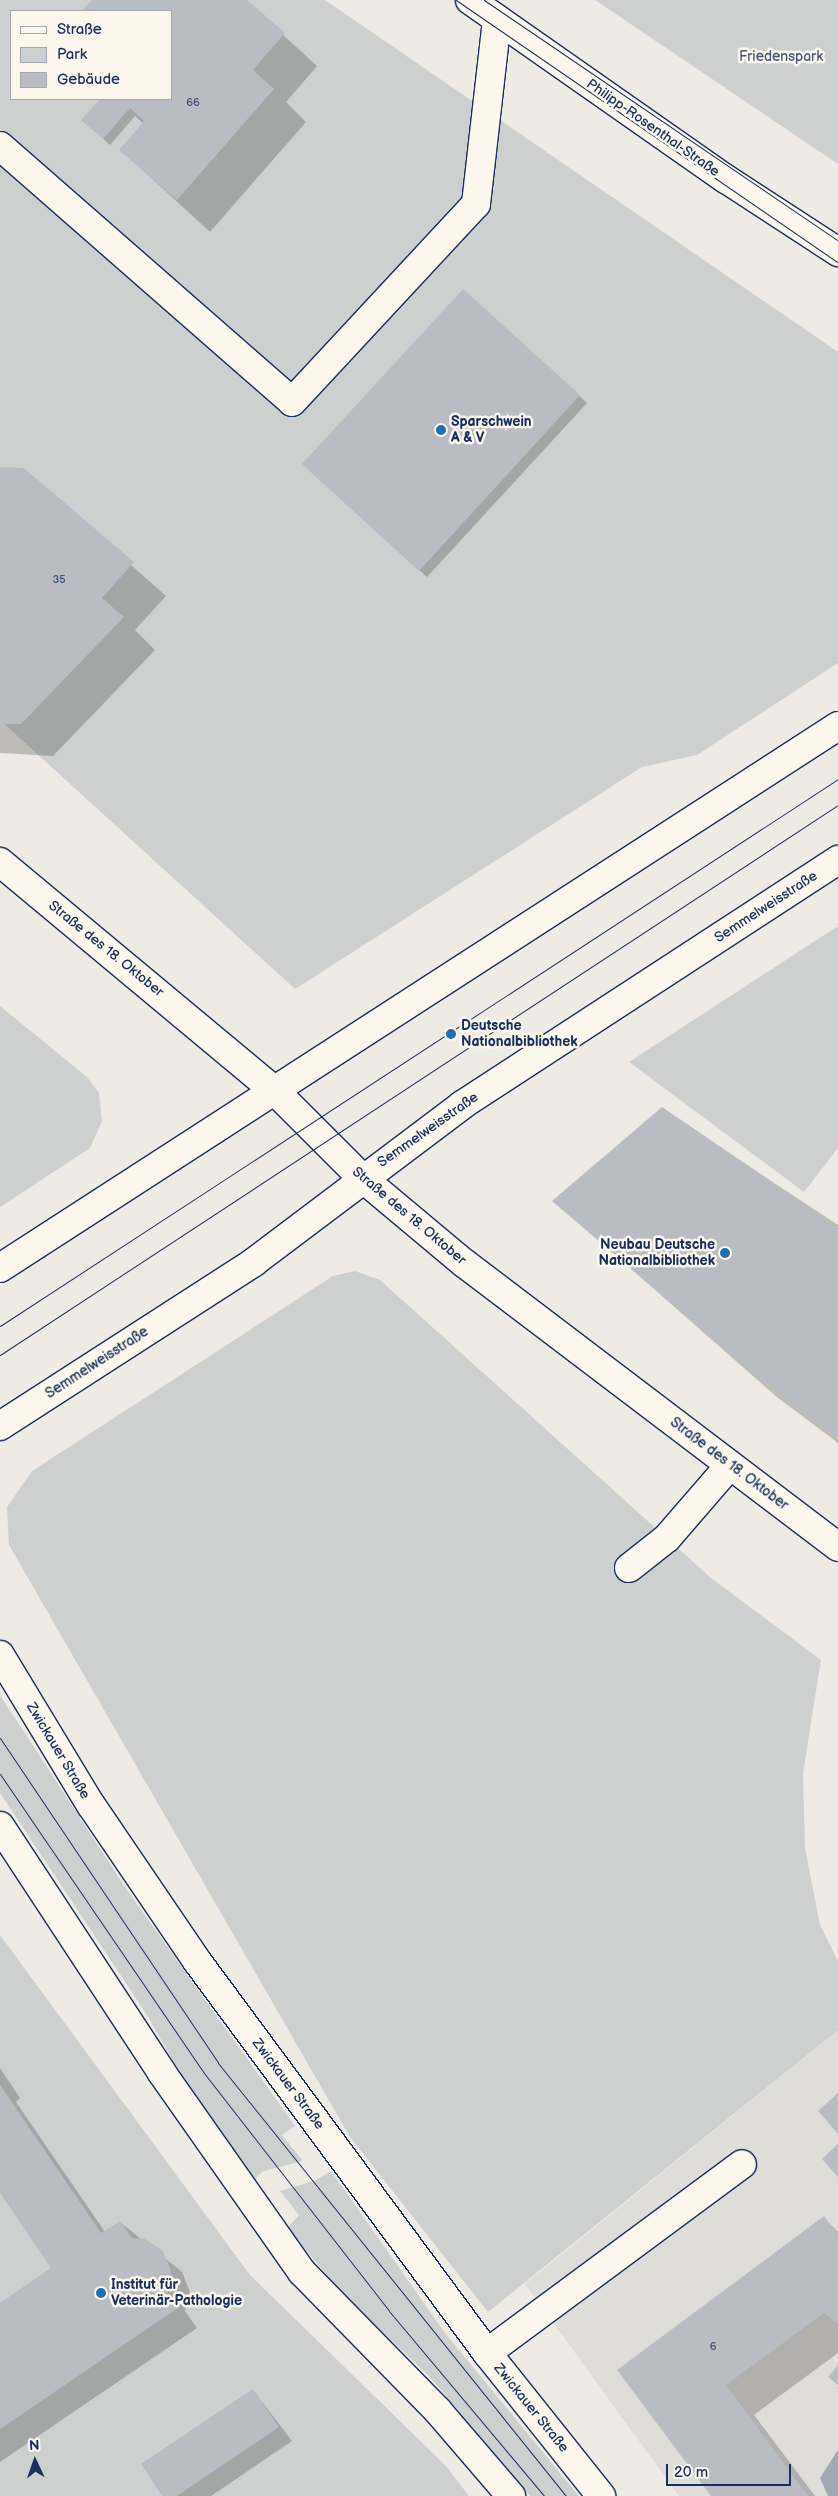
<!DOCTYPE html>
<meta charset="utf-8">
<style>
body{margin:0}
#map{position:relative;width:838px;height:2496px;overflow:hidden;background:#eeebe4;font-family:"Balsamiq Sans",sans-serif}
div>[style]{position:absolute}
.built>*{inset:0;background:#deddda}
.green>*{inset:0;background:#cecfcf}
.water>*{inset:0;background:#a3a8b4}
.shadow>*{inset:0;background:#0003}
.building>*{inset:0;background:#b9bcc3}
.roads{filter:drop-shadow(1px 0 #1b2f5e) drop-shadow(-1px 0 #1b2f5e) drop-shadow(0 1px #1b2f5e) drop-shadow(0 -1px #1b2f5e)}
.minor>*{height:28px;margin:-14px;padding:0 14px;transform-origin:14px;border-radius:14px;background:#fbf7ec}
.major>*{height:28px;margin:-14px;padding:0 14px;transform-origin:14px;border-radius:14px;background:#fbf7ec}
.tram>*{height:1px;margin:-0.5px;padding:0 0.5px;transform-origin:0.5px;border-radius:0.5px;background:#1b2f5e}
.dots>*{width:14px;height:14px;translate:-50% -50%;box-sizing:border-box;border:2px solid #fbf7ec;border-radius:50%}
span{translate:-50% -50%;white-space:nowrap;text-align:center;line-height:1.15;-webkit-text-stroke:5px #fbf7ec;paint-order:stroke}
.number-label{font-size:11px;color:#425277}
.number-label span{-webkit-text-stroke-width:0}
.park-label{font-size:14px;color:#48577a}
.street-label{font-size:14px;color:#1b2f5e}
.poi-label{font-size:14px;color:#1b2f5e;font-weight:700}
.left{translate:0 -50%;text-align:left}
.right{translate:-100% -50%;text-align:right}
.legend{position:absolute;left:10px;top:10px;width:162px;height:90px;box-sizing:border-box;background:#fbf7ec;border:1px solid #a1a7b3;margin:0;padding:6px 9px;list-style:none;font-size:15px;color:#1b2f5e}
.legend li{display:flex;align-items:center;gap:10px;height:25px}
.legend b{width:25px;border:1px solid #a1a7b3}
.north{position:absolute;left:10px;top:2436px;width:50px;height:50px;-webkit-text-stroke:4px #fbf7ec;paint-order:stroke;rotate:357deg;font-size:14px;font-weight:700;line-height:20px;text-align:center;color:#1b2f5e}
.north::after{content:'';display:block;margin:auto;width:18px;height:22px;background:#1b2f5e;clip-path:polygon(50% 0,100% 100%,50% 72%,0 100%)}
.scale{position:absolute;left:666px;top:2464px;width:125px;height:22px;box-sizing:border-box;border:2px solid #1b2f5e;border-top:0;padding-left:6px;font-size:15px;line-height:18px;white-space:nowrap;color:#1b2f5e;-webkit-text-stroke:4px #fbf7ec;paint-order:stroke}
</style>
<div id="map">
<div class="built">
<i style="clip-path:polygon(838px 2030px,838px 2496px,679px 2496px,525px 2284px)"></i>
</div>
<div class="green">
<i style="clip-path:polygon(evenodd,0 0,325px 0,838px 352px,838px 663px,697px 755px,642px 767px,295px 989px,0 720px,0 0,11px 11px,171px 11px,171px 99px,11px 99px,11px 11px)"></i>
<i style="clip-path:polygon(595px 0,838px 0,838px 164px)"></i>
<i style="clip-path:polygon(838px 926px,838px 1148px,804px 1192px,629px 1062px)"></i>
<i style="clip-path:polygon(0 1006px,87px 1077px,99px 1093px,102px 1121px,90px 1148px,0 1207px)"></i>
<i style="clip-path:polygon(355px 1271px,380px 1280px,711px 1578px,821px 1660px,803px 1773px,805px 1848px,820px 1925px,838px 1961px,838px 2030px,488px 2312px,350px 2137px,9px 1545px,7px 1507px,32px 1471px,333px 1276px)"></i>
<i style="clip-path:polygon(0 1695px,127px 1890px,295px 2126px,282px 2135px,303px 2161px,263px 2171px,253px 2181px,201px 2109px,145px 2012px,0 1793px)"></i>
<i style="clip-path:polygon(0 1935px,250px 2275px,446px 2466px,469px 2496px,0 2496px)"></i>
<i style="clip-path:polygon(331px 2171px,445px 2333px,579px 2496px,530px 2496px,430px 2377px,343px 2294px,287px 2228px,299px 2215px,280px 2191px,314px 2181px)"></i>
</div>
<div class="water">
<i style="clip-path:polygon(838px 2450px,838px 2496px,828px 2496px,820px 2478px)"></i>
</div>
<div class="shadow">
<i style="clip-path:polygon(93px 0,245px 0,317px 66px,286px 102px,306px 122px,210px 232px,121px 150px,144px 124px,135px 116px,110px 145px,82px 120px,101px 99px,171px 99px,171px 11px,83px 11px)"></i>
<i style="clip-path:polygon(463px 290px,587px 403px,427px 577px,310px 471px)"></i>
<i style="clip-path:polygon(0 468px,23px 469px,166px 596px,135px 630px,155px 650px,53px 756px,0 753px)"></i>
<i style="clip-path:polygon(662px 1109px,838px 1225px,838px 1443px,778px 1398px,554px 1201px)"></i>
<i style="clip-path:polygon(0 2068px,20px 2098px,16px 2102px,105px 2232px,120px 2222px,182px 2272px,190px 2292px,185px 2311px,197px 2328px,0 2462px,0 2304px,53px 2268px,0 2191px)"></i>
<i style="clip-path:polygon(824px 2218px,838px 2232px,838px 2353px,754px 2415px,815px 2496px,713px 2496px,619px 2370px)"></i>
<i style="clip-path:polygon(253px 2390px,292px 2441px,211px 2496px,164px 2496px)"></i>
</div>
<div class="building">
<i style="clip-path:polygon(92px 0,247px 0,285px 33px,253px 70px,274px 89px,177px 200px,119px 150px,144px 121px,130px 108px,103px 139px,81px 120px,100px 99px,171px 99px,171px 11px,82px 11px)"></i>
<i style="clip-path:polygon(463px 289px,580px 395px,419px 571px,302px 464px)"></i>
<i style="clip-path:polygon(0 467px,24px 468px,134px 562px,102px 598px,124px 617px,21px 724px,0 724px)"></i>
<i style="clip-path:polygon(662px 1107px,838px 1227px,838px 1437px,748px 1369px,552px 1201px)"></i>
<i style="clip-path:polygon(0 2085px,101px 2233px,120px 2221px,132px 2238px,145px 2239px,163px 2251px,171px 2271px,166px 2290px,178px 2308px,0 2429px,0 2303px,51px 2268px,0 2193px)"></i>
<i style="clip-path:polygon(838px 2093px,838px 2134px,818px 2111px)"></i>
<i style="clip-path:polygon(838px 2144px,838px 2177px,822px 2159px)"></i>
<i style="clip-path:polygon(824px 2216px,838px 2235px,838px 2324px,824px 2313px,726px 2385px,808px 2496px,711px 2496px,617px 2370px)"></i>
<i style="clip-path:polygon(838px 2365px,838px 2385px,828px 2377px)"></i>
<i style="clip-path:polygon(253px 2389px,279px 2427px,177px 2496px,162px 2496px,141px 2464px)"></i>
</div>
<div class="roads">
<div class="minor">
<i style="left:470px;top:0;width:312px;rotate:35deg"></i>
<i style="left:726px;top:179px;width:134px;rotate:33.1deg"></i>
<i style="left:0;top:146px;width:388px;rotate:41.2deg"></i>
<i style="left:292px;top:402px;width:270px;rotate:-47.1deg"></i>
<i style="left:476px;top:204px;width:186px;rotate:-83.5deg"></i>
<i style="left:361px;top:1177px;width:134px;rotate:39.9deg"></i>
<i style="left:464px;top:1263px;width:470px;rotate:37.2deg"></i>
<i style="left:629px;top:1568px;width:48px;rotate:-38.3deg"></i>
<i style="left:667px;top:1538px;width:96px;rotate:-49.2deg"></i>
<i style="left:487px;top:2353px;width:317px;rotate:-36.5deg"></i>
</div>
<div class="major">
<i style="left:0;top:862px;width:358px;rotate:39.8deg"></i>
<i style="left:275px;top:1091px;width:122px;rotate:45deg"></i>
<i style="left:0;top:1268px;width:998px;rotate:-32.89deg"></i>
<i style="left:0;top:1426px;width:302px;rotate:-32.8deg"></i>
<i style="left:254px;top:1262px;width:261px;rotate:-37deg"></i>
<i style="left:462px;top:1105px;width:449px;rotate:-33.1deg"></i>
<i style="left:0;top:1655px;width:175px;rotate:58.8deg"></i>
<i style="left:91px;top:1805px;width:189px;rotate:55.8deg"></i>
<i style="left:197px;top:1961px;width:488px;rotate:53.5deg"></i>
<i style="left:487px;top:2353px;width:183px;rotate:51.4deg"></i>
<i style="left:0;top:1826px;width:295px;rotate:56.7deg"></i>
<i style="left:162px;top:2073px;width:243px;rotate:54.9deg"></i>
<i style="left:302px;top:2272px;width:194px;rotate:45.6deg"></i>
<i style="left:438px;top:2411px;width:112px;rotate:49.3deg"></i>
</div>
</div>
<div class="tram">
<i style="left:456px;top:0;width:464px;rotate:34.5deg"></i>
<i style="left:484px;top:0;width:428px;rotate:34.2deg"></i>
<i style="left:0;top:1326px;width:1001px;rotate:-33.13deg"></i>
<i style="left:0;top:1355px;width:1002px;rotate:-33.28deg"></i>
<i style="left:0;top:1738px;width:391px;rotate:56.1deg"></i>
<i style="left:218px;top:2063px;width:556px;rotate:51.21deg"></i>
<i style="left:0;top:1774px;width:362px;rotate:55.7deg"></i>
<i style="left:204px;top:2073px;width:301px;rotate:52.1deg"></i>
<i style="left:389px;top:2311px;width:241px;rotate:50deg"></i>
</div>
<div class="dots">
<i style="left:441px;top:430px;background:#1f6fb2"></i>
<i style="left:451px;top:1034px;background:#1f6fb2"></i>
<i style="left:725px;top:1253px;background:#1f6fb2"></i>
<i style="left:101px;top:2293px;background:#1f6fb2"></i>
</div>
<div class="number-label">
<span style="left:193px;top:103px">66</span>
<span style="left:59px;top:580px">35</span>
<span style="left:713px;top:2347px">6</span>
</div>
<div class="park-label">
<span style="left:781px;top:57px">Friedenspark</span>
</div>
<div class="street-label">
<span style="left:653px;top:128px;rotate:35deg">Philipp-Rosenthal-Straße</span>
<span style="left:766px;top:907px;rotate:-33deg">Semmelweisstraße</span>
<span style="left:106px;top:949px;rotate:39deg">Straße des 18. Oktober</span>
<span style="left:428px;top:1130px;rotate:-35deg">Semmelweisstraße</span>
<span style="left:409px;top:1216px;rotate:40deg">Straße des 18. Oktober</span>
<span style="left:97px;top:1363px;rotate:-33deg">Semmelweisstraße</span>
<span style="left:729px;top:1464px;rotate:37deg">Straße des 18. Oktober</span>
<span style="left:58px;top:1751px;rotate:59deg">Zwickauer Straße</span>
<span style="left:288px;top:2084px;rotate:53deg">Zwickauer Straße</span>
<span style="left:531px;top:2408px;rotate:51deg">Zwickauer Straße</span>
</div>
<div class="poi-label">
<span class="left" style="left:451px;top:430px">Sparschwein<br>A &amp; V</span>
<span class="left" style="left:461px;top:1034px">Deutsche<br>Nationalbibliothek</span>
<span class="right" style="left:715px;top:1253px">Neubau Deutsche<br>Nationalbibliothek</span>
<span class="left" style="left:111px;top:2293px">Institut für<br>Veterinär-Pathologie</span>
</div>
<ul class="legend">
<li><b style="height:6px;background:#fbf7ec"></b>Straße</li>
<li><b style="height:14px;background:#cecfcf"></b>Park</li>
<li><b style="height:14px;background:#b9bcc3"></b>Gebäude</li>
</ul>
<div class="north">N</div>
<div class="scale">20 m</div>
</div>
